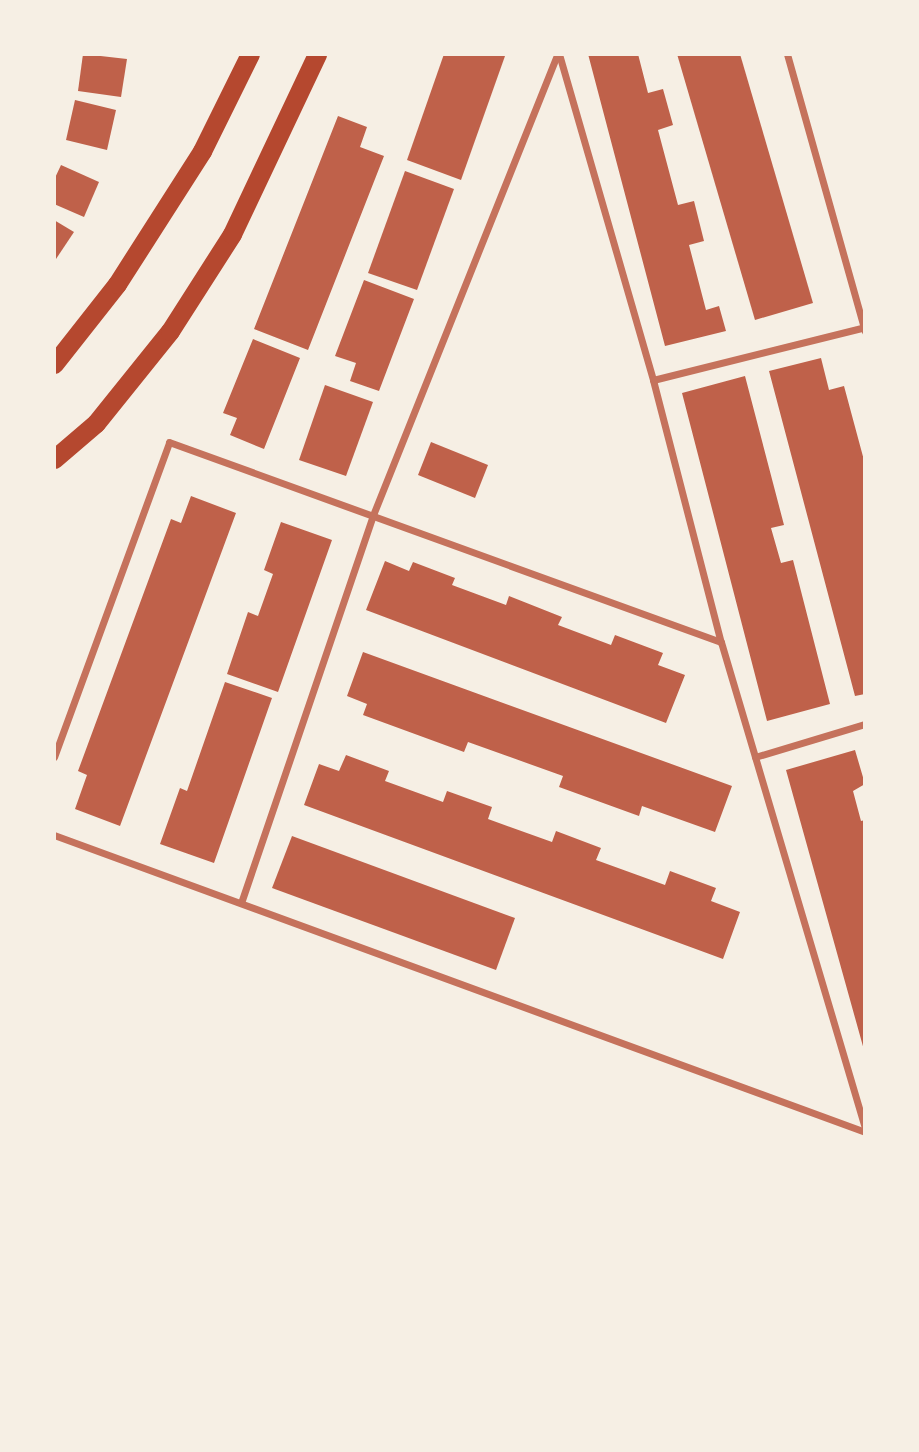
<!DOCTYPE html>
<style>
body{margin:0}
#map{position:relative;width:919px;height:1452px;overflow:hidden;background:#f6efe4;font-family:Arial,sans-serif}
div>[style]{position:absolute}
.building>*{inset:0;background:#bf614a}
.minor>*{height:7px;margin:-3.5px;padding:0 3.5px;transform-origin:3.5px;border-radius:3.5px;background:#c5725c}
.trunk>*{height:19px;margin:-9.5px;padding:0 9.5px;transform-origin:9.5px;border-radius:9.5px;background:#b5482f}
span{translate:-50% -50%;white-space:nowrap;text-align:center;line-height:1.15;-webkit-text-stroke:5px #f6efe4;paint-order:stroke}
.frame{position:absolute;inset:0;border:56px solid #f6efe4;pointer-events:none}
</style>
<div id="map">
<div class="building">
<i style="clip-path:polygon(83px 54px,127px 59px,121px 97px,78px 91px)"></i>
<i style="clip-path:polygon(444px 54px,505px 56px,461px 180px,407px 160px)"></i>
<i style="clip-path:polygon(588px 54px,638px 54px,648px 93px,663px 89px,673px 125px,658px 130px,678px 205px,694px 201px,704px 241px,689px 245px,706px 310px,719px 306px,726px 331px,665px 346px)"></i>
<i style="clip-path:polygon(677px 54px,740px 54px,813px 303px,755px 320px)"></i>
<i style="clip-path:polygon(75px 100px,116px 110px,107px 150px,66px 140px)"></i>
<i style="clip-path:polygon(338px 116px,367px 127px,360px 147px,384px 156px,308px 350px,254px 329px)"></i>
<i style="clip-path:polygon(61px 165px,99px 182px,84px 217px,54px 204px,54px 180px)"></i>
<i style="clip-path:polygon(405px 171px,454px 189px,417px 290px,368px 273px)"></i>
<i style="clip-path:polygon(54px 220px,74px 232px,54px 262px)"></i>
<i style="clip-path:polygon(364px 280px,414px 299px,379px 391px,350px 381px,356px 363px,335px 356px)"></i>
<i style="clip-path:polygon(253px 339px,300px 358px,264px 449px,230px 435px,237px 418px,223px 413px)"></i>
<i style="clip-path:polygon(821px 358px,829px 390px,844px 386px,865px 464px,865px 694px,855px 696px,769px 371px)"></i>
<i style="clip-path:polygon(745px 376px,784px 525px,771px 528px,781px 563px,793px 560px,830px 704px,767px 721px,682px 393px)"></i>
<i style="clip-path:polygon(325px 385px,373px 402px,346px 476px,299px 460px)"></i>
<i style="clip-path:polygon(431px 442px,488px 465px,475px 498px,418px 475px)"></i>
<i style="clip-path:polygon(191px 496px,236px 513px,120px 826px,75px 809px,87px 775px,78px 771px,171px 519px,181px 523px)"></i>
<i style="clip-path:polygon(281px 522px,332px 540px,278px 692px,227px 674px,248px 612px,258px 616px,273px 574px,264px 570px)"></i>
<i style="clip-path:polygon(385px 561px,409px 571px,413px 562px,455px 578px,452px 585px,506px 605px,509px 596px,562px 617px,558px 625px,611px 645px,615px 635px,663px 653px,658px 665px,685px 675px,666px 723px,366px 610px)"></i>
<i style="clip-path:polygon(363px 652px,732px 786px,715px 832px,642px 806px,639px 816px,559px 787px,563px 776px,468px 742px,464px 752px,363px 715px,367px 704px,347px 696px)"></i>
<i style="clip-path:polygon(225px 682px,272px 698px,214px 863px,160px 844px,180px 788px,187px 791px)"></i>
<i style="clip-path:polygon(855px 750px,865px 784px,853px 791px,861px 821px,865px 820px,864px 1050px,786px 770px)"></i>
<i style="clip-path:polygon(346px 755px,389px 771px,385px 781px,443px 802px,447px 791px,492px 807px,488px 819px,552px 842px,556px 831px,601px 848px,596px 860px,665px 885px,670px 871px,716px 888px,711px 901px,740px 912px,723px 959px,304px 805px,319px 764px,339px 771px)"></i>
<i style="clip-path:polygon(292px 836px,515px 918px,496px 970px,272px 888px)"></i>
</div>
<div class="minor">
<i style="left:559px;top:54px;width:339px;rotate:73.9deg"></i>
<i style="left:653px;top:380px;width:271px;rotate:75.5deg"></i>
<i style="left:721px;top:642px;width:507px;rotate:73.5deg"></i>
<i style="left:787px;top:54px;width:288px;rotate:74.3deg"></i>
<i style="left:653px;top:380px;width:219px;rotate:-14deg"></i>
<i style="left:54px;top:757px;width:335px;rotate:-69.9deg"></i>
<i style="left:169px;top:442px;width:587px;rotate:19.92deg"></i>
<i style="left:755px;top:757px;width:115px;rotate:-16.7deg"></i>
<i style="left:54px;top:835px;width:864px;rotate:20.11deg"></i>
<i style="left:242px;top:900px;width:407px;rotate:-71.2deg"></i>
<i style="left:373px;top:515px;width:496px;rotate:-68.2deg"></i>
</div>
<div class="trunk">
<i style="left:54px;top:364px;width:102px;rotate:-51.8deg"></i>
<i style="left:117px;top:284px;width:158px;rotate:-57.4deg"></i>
<i style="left:202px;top:151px;width:108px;rotate:-63.7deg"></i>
<i style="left:54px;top:459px;width:55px;rotate:-40.6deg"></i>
<i style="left:96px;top:423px;width:118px;rotate:-51.2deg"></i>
<i style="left:170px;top:331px;width:115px;rotate:-57.4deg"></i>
<i style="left:232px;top:234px;width:199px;rotate:-64.7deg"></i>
</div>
<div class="frame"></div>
</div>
